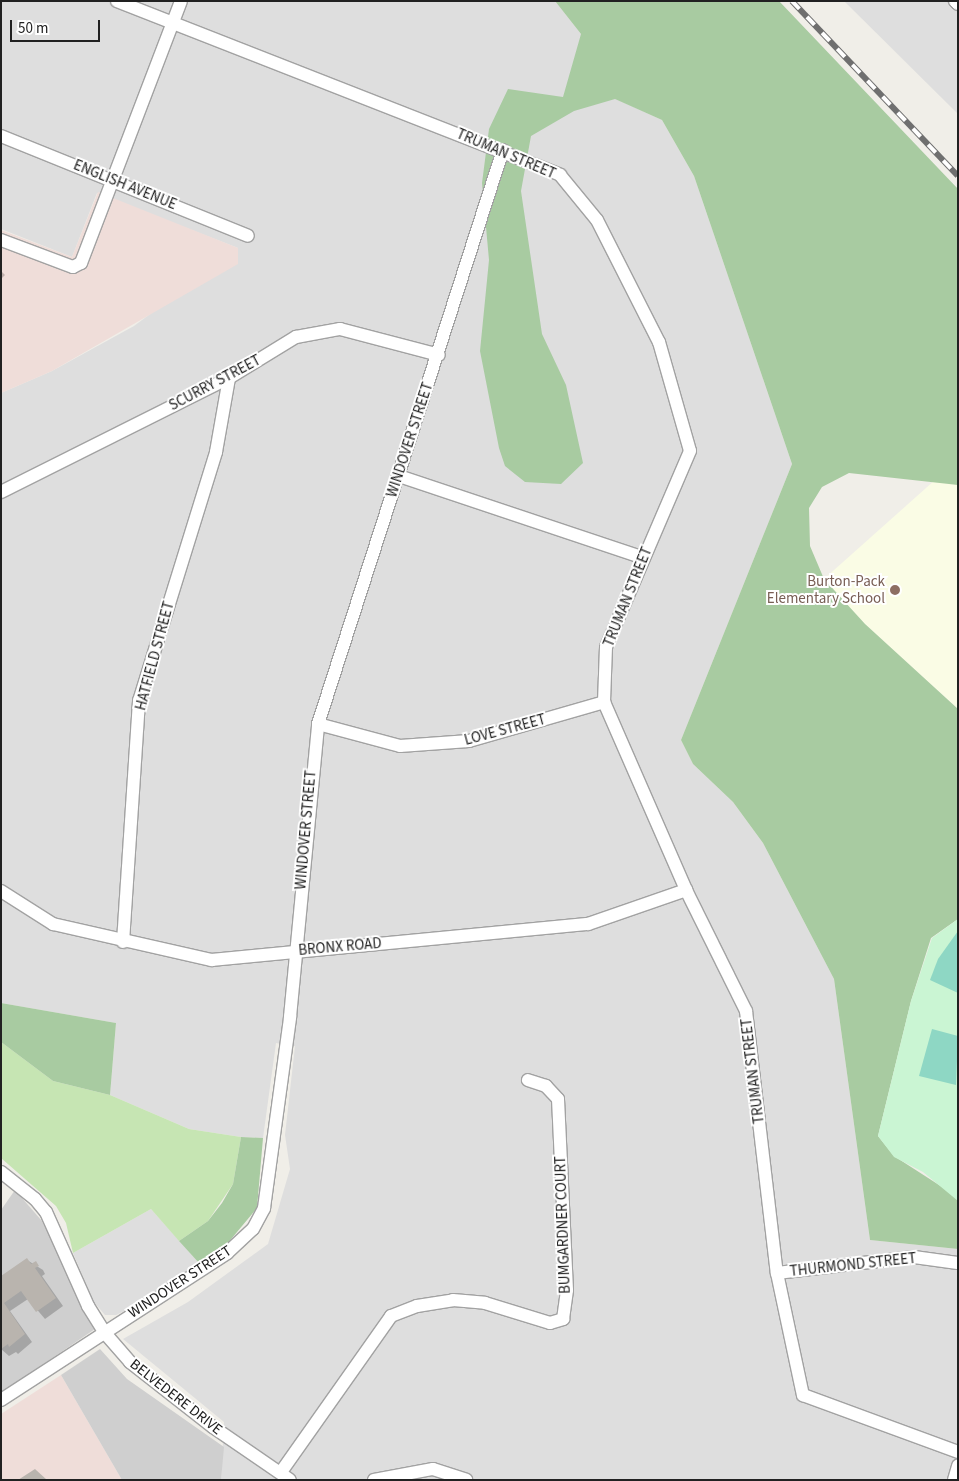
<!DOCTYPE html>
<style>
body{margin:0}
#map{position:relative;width:959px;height:1481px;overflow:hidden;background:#f0eee8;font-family:"Source Sans 3",sans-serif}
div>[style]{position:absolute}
.residential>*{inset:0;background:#dedede}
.commercial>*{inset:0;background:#efddd9}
.education>*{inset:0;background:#fafce5}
.religious>*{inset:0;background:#cfcfcf}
.grass>*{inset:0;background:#c6e5b3}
.forest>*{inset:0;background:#a8cba1}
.park>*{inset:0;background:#caf5d3}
.pitch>*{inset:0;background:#8ed7c4}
.shadow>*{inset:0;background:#0003}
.building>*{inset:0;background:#b9b4ae}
.roads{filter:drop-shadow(1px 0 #a2a2a2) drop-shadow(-1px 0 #a2a2a2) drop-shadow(0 1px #a2a2a2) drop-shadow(0 -1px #a2a2a2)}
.street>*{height:12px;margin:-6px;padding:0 6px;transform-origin:6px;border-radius:6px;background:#fff}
.rail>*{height:5.5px;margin-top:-2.75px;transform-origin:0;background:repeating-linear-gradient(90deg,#fff 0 11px,#6f6f6f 0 22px);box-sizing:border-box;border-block:1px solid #6f6f6f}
.dots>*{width:14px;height:14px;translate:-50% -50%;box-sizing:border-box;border:2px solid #fff;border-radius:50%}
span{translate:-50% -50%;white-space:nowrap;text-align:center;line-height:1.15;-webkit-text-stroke:4px #fff;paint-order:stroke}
.street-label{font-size:15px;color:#212121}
.education-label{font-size:15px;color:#785e54}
.right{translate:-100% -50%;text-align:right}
.frame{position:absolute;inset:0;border:2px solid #212121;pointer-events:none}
.scale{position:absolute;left:10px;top:20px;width:90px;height:22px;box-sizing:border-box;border:2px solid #212121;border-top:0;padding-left:6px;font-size:15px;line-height:18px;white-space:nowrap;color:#212121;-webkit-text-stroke:4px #fff;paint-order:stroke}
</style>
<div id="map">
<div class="residential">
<i style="clip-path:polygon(1px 1px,555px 1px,581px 34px,616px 99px,662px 120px,694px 176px,792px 464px,681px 740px,693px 764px,733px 802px,763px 843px,834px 979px,870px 1240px,958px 1249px,958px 1480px,221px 1480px,224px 1422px,123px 1339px,188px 1302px,268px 1244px,290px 1169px,285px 1135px,295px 1046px,276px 1043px,263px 1138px,241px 1137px,189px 1129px,110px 1095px,116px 1023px,1px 1003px,1px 393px,52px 371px,134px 326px,238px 248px,97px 193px,72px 257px,1px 229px)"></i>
<i style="clip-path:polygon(844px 1px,958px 1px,958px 114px)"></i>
<i style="clip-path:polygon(151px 1209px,199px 1263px,126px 1310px,116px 1315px,105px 1315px,93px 1301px,73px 1253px)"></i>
</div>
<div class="commercial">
<i style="clip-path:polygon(98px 192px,238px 248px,238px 264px,52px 371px,1px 393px,1px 230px,72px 257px)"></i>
<i style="clip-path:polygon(61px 1375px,122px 1480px,1px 1480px,1px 1414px)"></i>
</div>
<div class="education">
<i style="clip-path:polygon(935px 480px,958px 485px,958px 709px,865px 624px,824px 579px)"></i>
</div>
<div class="religious">
<i style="clip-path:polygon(15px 1190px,42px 1221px,95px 1329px,1px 1393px,1px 1210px)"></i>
<i style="clip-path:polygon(100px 1349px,127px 1379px,224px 1447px,221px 1480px,122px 1480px,61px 1375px)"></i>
</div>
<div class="grass">
<i style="clip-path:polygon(1px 1042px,53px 1081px,110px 1095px,189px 1129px,241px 1137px,233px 1184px,208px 1221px,179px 1241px,151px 1209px,73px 1253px,66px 1223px,56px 1206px,1px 1158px)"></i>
</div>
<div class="forest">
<i style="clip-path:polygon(555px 1px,779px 1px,958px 189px,958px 485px,849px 473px,822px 487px,809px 508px,810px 546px,824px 579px,865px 624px,958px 709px,958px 919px,931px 938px,911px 1001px,878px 1136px,894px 1156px,953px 1194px,958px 1201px,958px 1249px,870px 1240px,834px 979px,763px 843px,733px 802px,693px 764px,681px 740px,792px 464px,694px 176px,662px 120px,615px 99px,574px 111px,531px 136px,521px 191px,542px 334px,566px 385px,583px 463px,561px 484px,525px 482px,505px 466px,499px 448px,480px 351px,489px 260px,482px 183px,489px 129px,508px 89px,563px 97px,581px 34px)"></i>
<i style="clip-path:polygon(1px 1003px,116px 1023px,110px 1095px,53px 1081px,1px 1042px)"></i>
<i style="clip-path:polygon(241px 1137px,263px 1138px,257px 1208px,227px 1244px,199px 1263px,179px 1241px,208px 1221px,222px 1203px,233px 1184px)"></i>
</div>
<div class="park">
<i style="clip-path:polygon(958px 919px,958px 1201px,923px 1172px,894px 1157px,878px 1136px,911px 1001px,932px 938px)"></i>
</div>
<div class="pitch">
<i style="clip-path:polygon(958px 931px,958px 993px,930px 980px,938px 959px)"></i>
<i style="clip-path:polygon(932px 1029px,958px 1036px,956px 1085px,919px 1076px)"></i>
</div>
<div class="shadow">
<i style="clip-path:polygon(1px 271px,5px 275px,1px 279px)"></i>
<i style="clip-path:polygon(27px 1260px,43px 1270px,45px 1274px,42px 1276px,63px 1306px,45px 1319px,28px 1299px,10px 1311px,32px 1342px,18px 1354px,16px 1352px,9px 1356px,1px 1349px,1px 1277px)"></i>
</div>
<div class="building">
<i style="clip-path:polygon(27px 1258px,31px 1264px,36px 1261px,39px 1266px,35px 1268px,56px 1298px,36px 1312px,21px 1291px,4px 1303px,25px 1334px,9px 1347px,8px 1344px,1px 1349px,1px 1276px)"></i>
<i style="clip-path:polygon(35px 1469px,47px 1480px,18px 1480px)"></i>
</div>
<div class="roads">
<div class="street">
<i style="left:117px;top:1px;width:476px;rotate:21.4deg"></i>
<i style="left:560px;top:175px;width:58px;rotate:50.6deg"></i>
<i style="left:597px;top:220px;width:137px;rotate:63.1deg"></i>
<i style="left:659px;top:342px;width:113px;rotate:74.1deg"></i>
<i style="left:690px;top:451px;width:213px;rotate:113.2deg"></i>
<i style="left:606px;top:647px;width:55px;rotate:92.1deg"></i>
<i style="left:604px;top:702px;width:205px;rotate:66.4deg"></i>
<i style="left:686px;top:890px;width:135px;rotate:63.6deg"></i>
<i style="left:746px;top:1011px;width:264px;rotate:83.3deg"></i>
<i style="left:777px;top:1273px;width:125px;rotate:78deg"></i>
<i style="left:803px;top:1395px;width:165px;rotate:20.2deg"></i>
<i style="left:955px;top:1px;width:4px;rotate:45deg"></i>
<i style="left:1px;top:136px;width:266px;rotate:22deg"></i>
<i style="left:1px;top:240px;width:77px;rotate:20.6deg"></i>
<i style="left:73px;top:267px;width:9px;rotate:-27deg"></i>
<i style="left:81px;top:263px;width:280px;rotate:-69.1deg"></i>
<i style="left:399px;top:476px;width:258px;rotate:18.5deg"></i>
<i style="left:1px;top:492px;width:255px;rotate:-26.6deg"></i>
<i style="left:229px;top:378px;width:79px;rotate:-31.5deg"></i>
<i style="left:296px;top:337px;width:45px;rotate:-10.3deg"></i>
<i style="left:340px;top:329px;width:102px;rotate:14.7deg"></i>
<i style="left:318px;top:724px;width:85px;rotate:15deg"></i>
<i style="left:400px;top:746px;width:69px;rotate:-4.1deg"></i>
<i style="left:469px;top:741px;width:141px;rotate:-16.1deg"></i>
<i style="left:1px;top:891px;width:62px;rotate:32.4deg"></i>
<i style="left:53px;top:924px;width:163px;rotate:12.8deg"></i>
<i style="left:212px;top:960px;width:378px;rotate:-5.5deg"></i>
<i style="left:588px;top:924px;width:104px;rotate:-19.1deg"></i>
<i style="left:123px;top:942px;width:242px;rotate:-86.2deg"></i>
<i style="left:139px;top:701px;width:261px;rotate:-72.8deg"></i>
<i style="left:216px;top:452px;width:75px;rotate:-80deg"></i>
<i style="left:1px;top:1172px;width:43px;rotate:38.5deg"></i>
<i style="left:35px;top:1199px;width:17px;rotate:50deg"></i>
<i style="left:46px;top:1212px;width:103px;rotate:65.9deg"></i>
<i style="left:88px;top:1306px;width:31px;rotate:58deg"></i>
<i style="left:104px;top:1332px;width:40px;rotate:49deg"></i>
<i style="left:130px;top:1362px;width:105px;rotate:38.1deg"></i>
<i style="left:213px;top:1427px;width:93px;rotate:34.5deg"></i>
<i style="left:777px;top:1273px;width:138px;rotate:-6.7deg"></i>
<i style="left:914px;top:1257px;width:44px;rotate:7.8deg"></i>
<i style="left:1px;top:1400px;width:270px;rotate:-33deg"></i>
<i style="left:227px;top:1253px;width:35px;rotate:-43deg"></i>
<i style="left:253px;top:1229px;width:24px;rotate:-62deg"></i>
<i style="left:264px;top:1208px;width:193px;rotate:-82.2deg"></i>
<i style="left:290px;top:1017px;width:294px;rotate:-84.5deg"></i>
<i style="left:318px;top:724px;width:603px;rotate:-72.14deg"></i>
<i style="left:281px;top:1472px;width:191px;rotate:-54.8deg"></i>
<i style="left:391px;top:1316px;width:28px;rotate:-21deg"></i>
<i style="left:417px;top:1306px;width:36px;rotate:-9deg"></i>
<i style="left:453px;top:1300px;width:32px;rotate:5deg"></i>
<i style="left:485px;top:1303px;width:68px;rotate:17.1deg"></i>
<i style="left:550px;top:1323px;width:14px;rotate:-17deg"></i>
<i style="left:563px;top:1319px;width:29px;rotate:-82deg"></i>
<i style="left:567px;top:1290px;width:191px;rotate:-92.7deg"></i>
<i style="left:558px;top:1099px;width:18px;rotate:-133deg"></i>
<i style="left:546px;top:1086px;width:19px;rotate:-162deg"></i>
<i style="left:374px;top:1480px;width:60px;rotate:-10.6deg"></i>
<i style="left:433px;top:1469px;width:35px;rotate:18deg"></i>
<i style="left:954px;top:1480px;width:15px;rotate:-74deg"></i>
</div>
</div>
<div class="rail">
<i style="left:792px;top:1px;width:241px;rotate:46.5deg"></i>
</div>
<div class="dots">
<i style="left:895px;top:590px;background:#8d6e63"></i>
</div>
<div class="street-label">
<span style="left:506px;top:154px;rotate:23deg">TRUMAN STREET</span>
<span style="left:125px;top:185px;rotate:22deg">ENGLISH AVENUE</span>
<span style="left:215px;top:383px;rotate:-28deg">SCURRY STREET</span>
<span style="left:410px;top:440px;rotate:-72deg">WINDOVER STREET</span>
<span style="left:628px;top:597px;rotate:-68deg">TRUMAN STREET</span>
<span style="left:155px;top:656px;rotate:-75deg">HATFIELD STREET</span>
<span style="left:505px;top:730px;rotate:-15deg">LOVE STREET</span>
<span style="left:306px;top:830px;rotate:-85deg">WINDOVER STREET</span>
<span style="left:340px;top:947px;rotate:-5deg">BRONX ROAD</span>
<span style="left:753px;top:1071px;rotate:-97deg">TRUMAN STREET</span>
<span style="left:563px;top:1225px;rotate:-92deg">BUMGARDNER COURT</span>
<span style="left:853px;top:1265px;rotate:-6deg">THURMOND STREET</span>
<span style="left:180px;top:1282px;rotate:-33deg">WINDOVER STREET</span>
<span style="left:176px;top:1397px;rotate:38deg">BELVEDERE DRIVE</span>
</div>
<div class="education-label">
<span class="right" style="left:885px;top:590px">Burton-Pack<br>Elementary School</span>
</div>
<div class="frame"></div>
<div class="scale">50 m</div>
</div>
